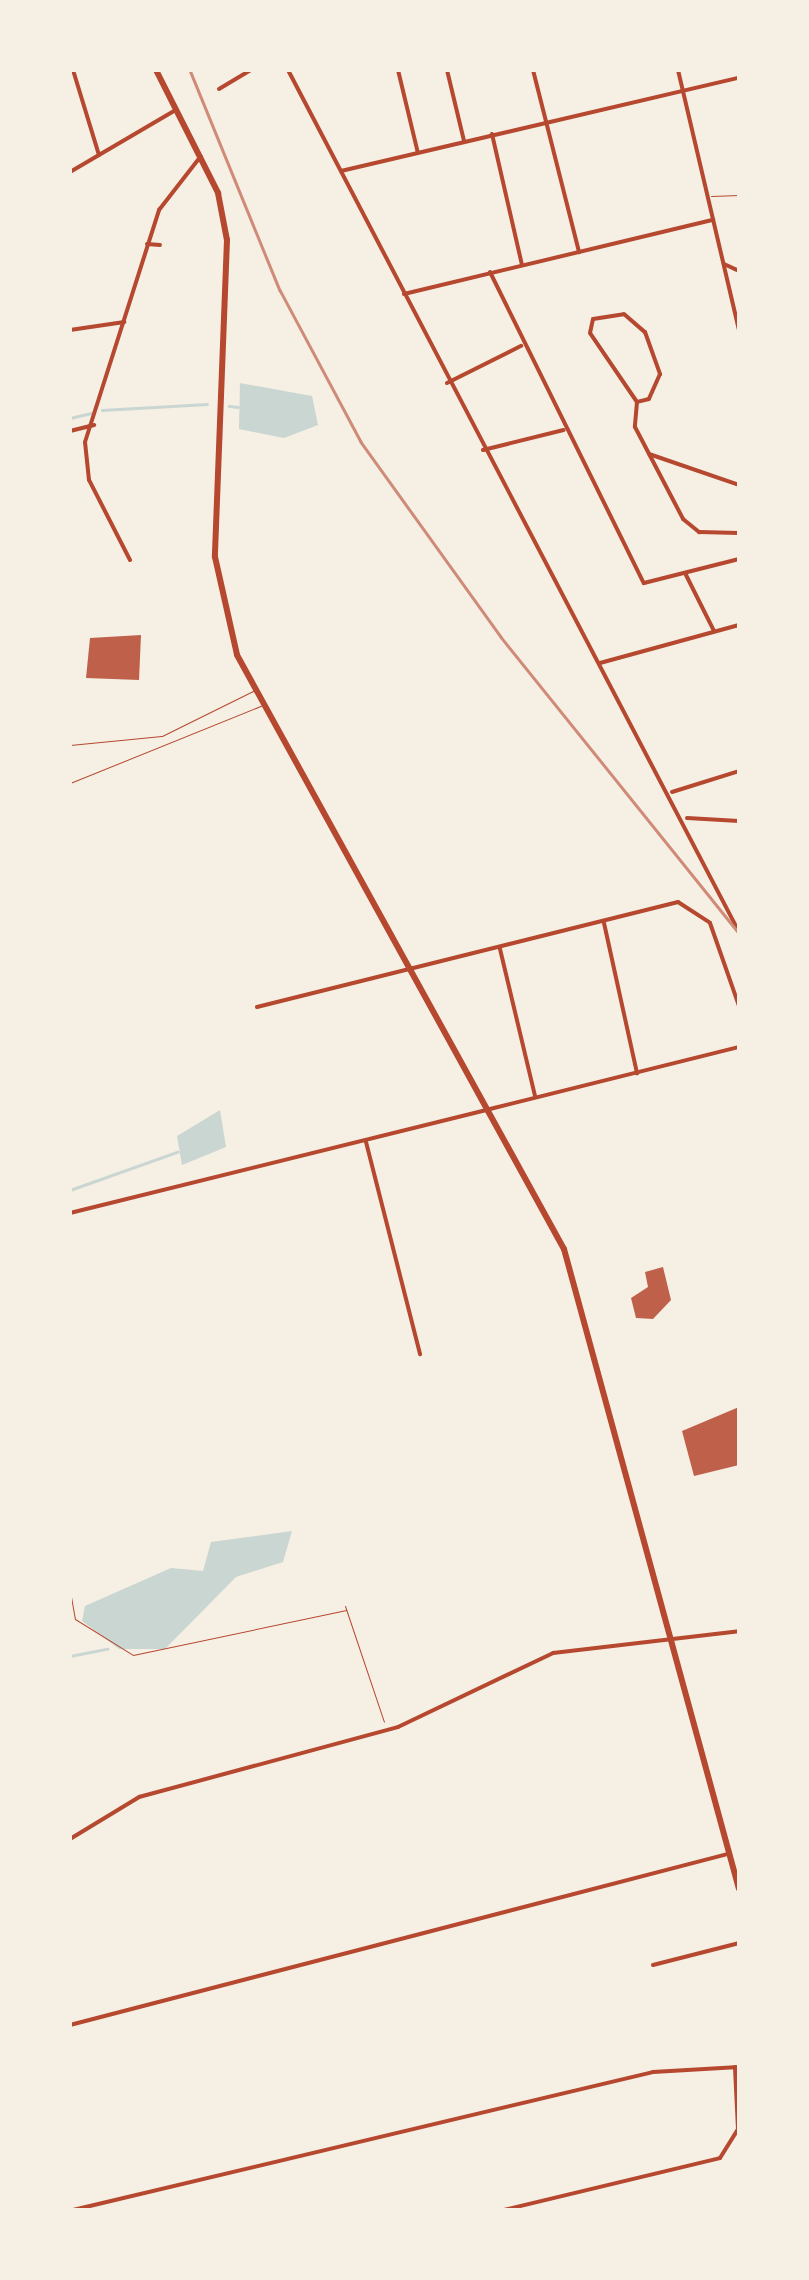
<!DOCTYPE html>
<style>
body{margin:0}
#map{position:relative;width:809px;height:2280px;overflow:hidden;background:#f6efe4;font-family:Helvetica,sans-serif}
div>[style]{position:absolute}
.water>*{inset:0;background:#c9d6d2}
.stream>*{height:2.5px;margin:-1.25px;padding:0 1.25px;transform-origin:1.25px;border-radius:1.25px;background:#c9d6d2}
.building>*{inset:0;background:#bf614a}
.path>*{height:1px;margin:-0.5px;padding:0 0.5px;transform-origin:0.5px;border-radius:0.5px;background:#b5482f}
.service>*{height:1px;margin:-0.5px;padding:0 0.5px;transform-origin:0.5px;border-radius:0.5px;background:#b5482f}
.minor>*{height:4px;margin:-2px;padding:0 2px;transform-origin:2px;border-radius:2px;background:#b5482f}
.tertiary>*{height:4px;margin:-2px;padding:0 2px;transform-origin:2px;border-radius:2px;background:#b5482f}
.trunk>*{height:6px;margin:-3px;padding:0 3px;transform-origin:3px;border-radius:3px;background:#b5482f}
.rail>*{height:2.5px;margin:-1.25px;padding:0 1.25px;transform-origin:1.25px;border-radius:1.25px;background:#cf8b77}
span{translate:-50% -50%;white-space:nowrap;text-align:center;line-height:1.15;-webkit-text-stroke:8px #f6efe4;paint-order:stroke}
.frame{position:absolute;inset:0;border:72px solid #f6efe4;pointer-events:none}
</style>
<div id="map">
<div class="water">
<i style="clip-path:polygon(240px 383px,312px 396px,318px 425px,284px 438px,239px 429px)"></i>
<i style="clip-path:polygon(220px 1110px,226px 1147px,182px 1165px,177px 1136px)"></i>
<i style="clip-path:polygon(292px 1531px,283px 1562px,236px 1577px,165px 1649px,119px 1649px,82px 1621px,85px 1606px,171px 1568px,203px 1571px,211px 1542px)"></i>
</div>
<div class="stream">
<i style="left:229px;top:406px;width:9px;rotate:6deg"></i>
<i style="left:102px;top:410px;width:105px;rotate:-3.3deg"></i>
<i style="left:70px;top:418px;width:23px;rotate:-13deg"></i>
<i style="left:70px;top:1190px;width:114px;rotate:-19.6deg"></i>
<i style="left:70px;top:1656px;width:38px;rotate:-11deg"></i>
</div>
<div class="building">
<i style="clip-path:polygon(141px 635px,139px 680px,86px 678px,90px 638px)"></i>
<i style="clip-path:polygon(663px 1267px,671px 1300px,653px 1319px,636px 1318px,631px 1298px,648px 1287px,645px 1272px)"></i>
<i style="clip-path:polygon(739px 1407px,739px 1465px,694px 1476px,682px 1431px)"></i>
</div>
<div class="path">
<i style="left:70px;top:1591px;width:28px;rotate:80deg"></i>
<i style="left:75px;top:1619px;width:68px;rotate:31.8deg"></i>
<i style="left:133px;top:1655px;width:218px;rotate:-11.9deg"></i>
<i style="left:345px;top:1606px;width:122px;rotate:71.4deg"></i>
</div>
<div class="service">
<i style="left:711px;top:196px;width:28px;rotate:-2deg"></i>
<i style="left:70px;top:745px;width:92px;rotate:-5.6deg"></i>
<i style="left:162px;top:736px;width:102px;rotate:-26.3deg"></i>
<i style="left:70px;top:783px;width:206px;rotate:-22deg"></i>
</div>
<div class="minor">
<i style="left:73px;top:70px;width:89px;rotate:73deg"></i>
<i style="left:398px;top:70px;width:85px;rotate:76.5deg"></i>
<i style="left:447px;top:70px;width:73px;rotate:76.5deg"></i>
<i style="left:533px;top:70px;width:188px;rotate:75.8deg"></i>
<i style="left:678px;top:70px;width:267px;rotate:76.8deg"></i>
<i style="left:219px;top:89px;width:37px;rotate:-31deg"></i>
<i style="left:492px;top:134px;width:134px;rotate:77.1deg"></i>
<i style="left:341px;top:171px;width:409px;rotate:-13.2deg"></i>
<i style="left:70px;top:172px;width:121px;rotate:-30.4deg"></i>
<i style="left:147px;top:244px;width:13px;rotate:4deg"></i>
<i style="left:724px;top:264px;width:17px;rotate:25deg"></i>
<i style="left:490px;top:272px;width:347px;rotate:63.7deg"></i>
<i style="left:644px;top:583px;width:98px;rotate:-14.2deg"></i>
<i style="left:404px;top:294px;width:318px;rotate:-13.5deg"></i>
<i style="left:624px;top:314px;width:28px;rotate:41deg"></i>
<i style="left:645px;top:332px;width:45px;rotate:70.3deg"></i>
<i style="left:660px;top:374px;width:27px;rotate:114deg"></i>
<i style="left:649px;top:399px;width:12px;rotate:166deg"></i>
<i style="left:637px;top:402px;width:83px;rotate:-124.3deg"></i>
<i style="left:590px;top:333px;width:14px;rotate:-78deg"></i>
<i style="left:593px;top:319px;width:31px;rotate:-9deg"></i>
<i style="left:70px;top:330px;width:55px;rotate:-8.4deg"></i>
<i style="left:447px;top:383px;width:83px;rotate:-26.6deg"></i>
<i style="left:637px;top:402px;width:25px;rotate:95deg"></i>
<i style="left:635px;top:427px;width:104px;rotate:62.4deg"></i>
<i style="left:683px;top:519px;width:21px;rotate:39deg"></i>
<i style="left:699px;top:532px;width:40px;rotate:1.4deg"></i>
<i style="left:70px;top:431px;width:25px;rotate:-14deg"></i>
<i style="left:483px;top:450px;width:83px;rotate:-13.9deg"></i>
<i style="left:649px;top:454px;width:95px;rotate:19deg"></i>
<i style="left:130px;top:560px;width:90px;rotate:-117.1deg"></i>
<i style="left:89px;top:480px;width:38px;rotate:-96deg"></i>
<i style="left:85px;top:442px;width:244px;rotate:-72.3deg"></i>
<i style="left:159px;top:210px;width:68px;rotate:-52.1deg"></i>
<i style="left:685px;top:573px;width:65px;rotate:63.4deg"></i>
<i style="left:600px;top:663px;width:144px;rotate:-15.3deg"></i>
<i style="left:672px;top:792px;width:70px;rotate:-17.4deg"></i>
<i style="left:687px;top:818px;width:52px;rotate:3.3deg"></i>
<i style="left:604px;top:923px;width:154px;rotate:77.6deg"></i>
<i style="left:500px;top:949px;width:151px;rotate:76.6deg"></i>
<i style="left:257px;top:1007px;width:434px;rotate:-14deg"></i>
<i style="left:678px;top:902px;width:38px;rotate:33deg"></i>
<i style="left:710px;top:923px;width:88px;rotate:70.7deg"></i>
<i style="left:490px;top:1109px;width:257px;rotate:-14deg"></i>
<i style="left:366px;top:1142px;width:219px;rotate:75.7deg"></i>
<i style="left:70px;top:1839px;width:81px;rotate:-31.3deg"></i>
<i style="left:139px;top:1797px;width:268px;rotate:-15.1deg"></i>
<i style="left:398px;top:1727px;width:172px;rotate:-25.5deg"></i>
<i style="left:553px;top:1653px;width:187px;rotate:-6.7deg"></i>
<i style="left:653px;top:1965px;width:89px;rotate:-14.3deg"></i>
<i style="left:70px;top:2025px;width:680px;rotate:-14.57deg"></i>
<i style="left:73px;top:2210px;width:596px;rotate:-13.38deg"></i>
<i style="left:653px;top:2072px;width:86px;rotate:-3.3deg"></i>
<i style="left:504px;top:2210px;width:222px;rotate:-13.5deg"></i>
<i style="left:720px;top:2158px;width:34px;rotate:-58deg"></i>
<i style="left:738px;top:2129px;width:62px;rotate:-92.8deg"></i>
</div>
<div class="tertiary">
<i style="left:288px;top:70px;width:973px;rotate:62.38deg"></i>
<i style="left:70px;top:1213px;width:430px;rotate:-13.9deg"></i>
</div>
<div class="trunk">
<i style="left:156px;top:70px;width:138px;rotate:63.2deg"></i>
<i style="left:218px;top:193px;width:48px;rotate:79.2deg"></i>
<i style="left:227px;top:240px;width:317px;rotate:92.2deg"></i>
<i style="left:215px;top:557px;width:100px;rotate:77.3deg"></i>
<i style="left:237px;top:655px;width:678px;rotate:61.17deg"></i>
<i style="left:564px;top:1249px;width:663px;rotate:74.71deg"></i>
</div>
<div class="rail">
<i style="left:190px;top:70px;width:238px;rotate:67.8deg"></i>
<i style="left:280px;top:290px;width:172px;rotate:61.9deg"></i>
<i style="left:361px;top:442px;width:240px;rotate:54.3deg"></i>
<i style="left:501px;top:637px;width:380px;rotate:51.2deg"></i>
</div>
<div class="frame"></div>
</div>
